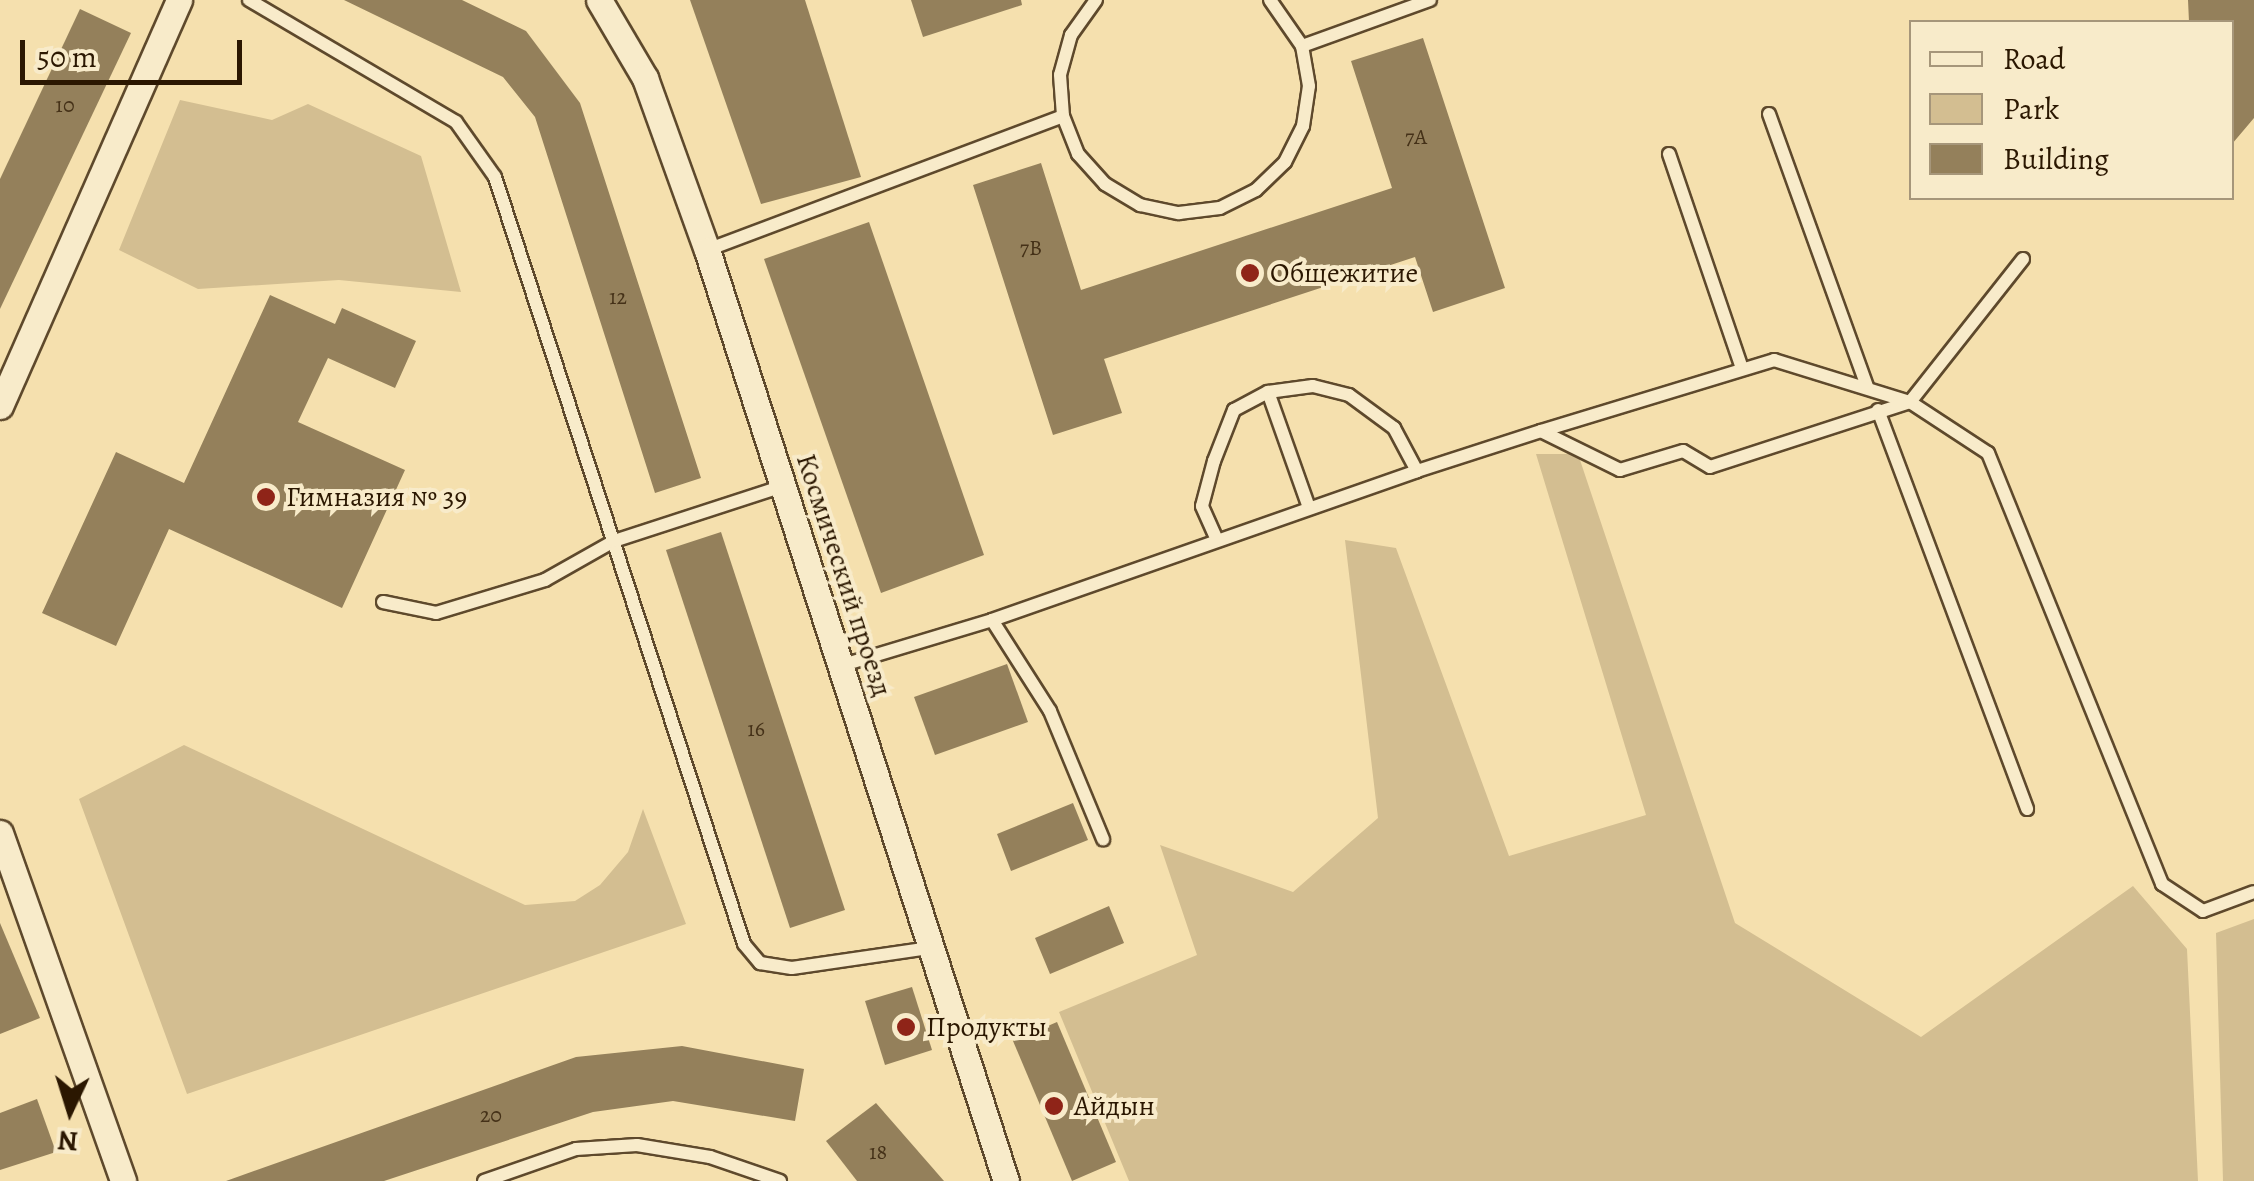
<!DOCTYPE html>
<meta charset="utf-8">
<style>
body{margin:0}
#map{position:relative;width:2254px;height:1181px;overflow:hidden;background:#f5e0ae;font-family:Alegreya,serif}
div>[style]{position:absolute}
.green>*{inset:0;background:#d3be91}
.building>*{inset:0;background:#94805b}
.roads{filter:drop-shadow(2px 0 #5e492c) drop-shadow(-2px 0 #5e492c) drop-shadow(0 2px #5e492c) drop-shadow(0 -2px #5e492c)}
.lane>*{height:12px;margin:-6px;padding:0 6px;transform-origin:6px;border-radius:6px;background:#f8ebca}
.street>*{height:25px;margin:-12.5px;padding:0 12.5px;transform-origin:12.5px;border-radius:12.5px;background:#f8ebca}
.dots>*{width:28px;height:28px;translate:-50% -50%;box-sizing:border-box;border:5px solid #f8ebca;border-radius:50%}
span{translate:-50% -50%;white-space:nowrap;text-align:center;line-height:1.15;-webkit-text-stroke:8px #f8ebca;paint-order:stroke}
.number-label{font-size:22px;color:#453118}
.number-label span{-webkit-text-stroke-width:0}
.poi-label{font-size:28px;color:#2b1701}
.left{translate:0 -50%;text-align:left}
.street-label{font-size:28px;color:#2b1701}
.legend{position:absolute;left:1909px;top:20px;width:325px;height:180px;box-sizing:border-box;background:#f8ebca;border:2px solid #a6967a;margin:0;padding:12px 18px;list-style:none;font-size:30px;color:#2b1701}
.legend li{display:flex;align-items:center;gap:20px;height:50px}
.legend b{width:50px;border:2px solid #a6967a}
.north{position:absolute;left:20px;top:1061px;width:100px;height:100px;-webkit-text-stroke:8px #f8ebca;paint-order:stroke;rotate:184deg;font-size:28px;font-weight:700;line-height:40px;text-align:center;color:#2b1701}
.north::after{content:'';display:block;margin:auto;width:35px;height:45px;background:#2b1701;clip-path:polygon(50% 0,100% 100%,50% 72%,0 100%)}
.scale{position:absolute;left:20px;top:40px;width:222px;height:45px;box-sizing:border-box;border:5px solid #2b1701;border-top:0;padding-left:12px;font-size:30px;line-height:35px;white-space:nowrap;color:#2b1701;-webkit-text-stroke:8px #f8ebca;paint-order:stroke}
</style>
<div id="map">
<div class="green">
<i style="clip-path:polygon(180px 100px,272px 120px,308px 104px,421px 156px,461px 292px,339px 280px,198px 289px,119px 250px)"></i>
<i style="clip-path:polygon(1536px 454px,1578px 454px,1735px 923px,1921px 1037px,2133px 886px,2187px 949px,2198px 1181px,1129px 1181px,1059px 1012px,1197px 955px,1160px 845px,1293px 892px,1378px 818px,1345px 540px,1396px 548px,1509px 856px,1646px 815px)"></i>
<i style="clip-path:polygon(184px 745px,525px 905px,575px 901px,600px 885px,628px 852px,643px 809px,686px 924px,187px 1094px,79px 799px)"></i>
<i style="clip-path:polygon(2254px 919px,2254px 1181px,2223px 1181px,2216px 933px)"></i>
</div>
<div class="building">
<i style="clip-path:polygon(344px 0,462px 0,526px 31px,580px 103px,701px 478px,655px 493px,535px 117px,503px 77px)"></i>
<i style="clip-path:polygon(690px 0,805px 0,861px 177px,761px 204px)"></i>
<i style="clip-path:polygon(911px 0,1021px 0,1022px 5px,923px 37px)"></i>
<i style="clip-path:polygon(2188px 0,2254px 0,2254px 118px,2232px 144px,2232px 22px,2189px 22px)"></i>
<i style="clip-path:polygon(80px 9px,131px 33px,0 309px,0 179px)"></i>
<i style="clip-path:polygon(1423px 38px,1505px 288px,1433px 312px,1415px 257px,1104px 359px,1122px 413px,1053px 435px,973px 185px,1041px 163px,1081px 290px,1392px 188px,1351px 61px)"></i>
<i style="clip-path:polygon(869px 222px,984px 555px,881px 593px,764px 259px)"></i>
<i style="clip-path:polygon(270px 295px,335px 324px,342px 308px,416px 341px,395px 388px,328px 358px,298px 422px,405px 470px,342px 608px,169px 529px,116px 646px,42px 613px,116px 452px,184px 483px)"></i>
<i style="clip-path:polygon(721px 532px,845px 910px,790px 928px,666px 550px)"></i>
<i style="clip-path:polygon(1007px 664px,1028px 722px,935px 755px,914px 697px)"></i>
<i style="clip-path:polygon(1073px 803px,1088px 840px,1011px 871px,997px 834px)"></i>
<i style="clip-path:polygon(1109px 906px,1124px 943px,1050px 974px,1035px 938px)"></i>
<i style="clip-path:polygon(0 923px,40px 1018px,0 1034px)"></i>
<i style="clip-path:polygon(912px 987px,932px 1050px,885px 1065px,865px 1001px)"></i>
<i style="clip-path:polygon(1057px 1022px,1116px 1162px,1072px 1181px,1013px 1041px)"></i>
<i style="clip-path:polygon(682px 1046px,804px 1069px,795px 1121px,673px 1101px,593px 1112px,384px 1181px,226px 1181px,576px 1057px)"></i>
<i style="clip-path:polygon(37px 1099px,56px 1152px,0 1170px,0 1113px)"></i>
<i style="clip-path:polygon(876px 1103px,944px 1181px,857px 1181px,826px 1141px)"></i>
</div>
<div class="roads">
<div class="lane">
<i style="left:249px;top:0;width:240px;rotate:30.5deg"></i>
<i style="left:456px;top:122px;width:67px;rotate:54.7deg"></i>
<i style="left:495px;top:177px;width:806px;rotate:72.01deg"></i>
<i style="left:744px;top:944px;width:25px;rotate:50deg"></i>
<i style="left:760px;top:963px;width:32px;rotate:9deg"></i>
<i style="left:792px;top:968px;width:138px;rotate:-8.3deg"></i>
<i style="left:1096px;top:0;width:43px;rotate:125.5deg"></i>
<i style="left:1071px;top:35px;width:41px;rotate:105.4deg"></i>
<i style="left:1060px;top:75px;width:41px;rotate:85.8deg"></i>
<i style="left:1063px;top:116px;width:41px;rotate:68.5deg"></i>
<i style="left:1078px;top:154px;width:40px;rotate:48deg"></i>
<i style="left:1105px;top:184px;width:41px;rotate:31deg"></i>
<i style="left:1140px;top:205px;width:40px;rotate:12deg"></i>
<i style="left:1179px;top:213px;width:41px;rotate:-7deg"></i>
<i style="left:1220px;top:208px;width:40px;rotate:-26.6deg"></i>
<i style="left:1256px;top:190px;width:40px;rotate:-44deg"></i>
<i style="left:1285px;top:162px;width:40px;rotate:-63.4deg"></i>
<i style="left:1303px;top:126px;width:40px;rotate:-81.5deg"></i>
<i style="left:1309px;top:86px;width:41px;rotate:-99.9deg"></i>
<i style="left:1302px;top:46px;width:56px;rotate:-124.8deg"></i>
<i style="left:1302px;top:46px;width:136px;rotate:-19.8deg"></i>
<i style="left:1769px;top:114px;width:289px;rotate:70.2deg"></i>
<i style="left:1669px;top:154px;width:227px;rotate:71.2deg"></i>
<i style="left:707px;top:250px;width:380px;rotate:-20.6deg"></i>
<i style="left:2023px;top:259px;width:182px;rotate:128.3deg"></i>
<i style="left:1910px;top:402px;width:93px;rotate:33.2deg"></i>
<i style="left:1988px;top:453px;width:465px;rotate:68deg"></i>
<i style="left:2162px;top:884px;width:49px;rotate:33.4deg"></i>
<i style="left:2203px;top:911px;width:54px;rotate:-20.4deg"></i>
<i style="left:1268px;top:392px;width:123px;rotate:70.5deg"></i>
<i style="left:1878px;top:410px;width:426px;rotate:69.5deg"></i>
<i style="left:1217px;top:540px;width:37px;rotate:-114deg"></i>
<i style="left:1202px;top:506px;width:47px;rotate:-75.1deg"></i>
<i style="left:1214px;top:461px;width:55px;rotate:-68.6deg"></i>
<i style="left:1234px;top:410px;width:38px;rotate:-28deg"></i>
<i style="left:1268px;top:392px;width:45px;rotate:-7.6deg"></i>
<i style="left:1313px;top:386px;width:37px;rotate:14deg"></i>
<i style="left:1349px;top:395px;width:56px;rotate:36.3deg"></i>
<i style="left:1394px;top:428px;width:49px;rotate:61.9deg"></i>
<i style="left:383px;top:602px;width:54px;rotate:11.7deg"></i>
<i style="left:436px;top:613px;width:114px;rotate:-16.8deg"></i>
<i style="left:545px;top:580px;width:79px;rotate:-29.5deg"></i>
<i style="left:614px;top:541px;width:178px;rotate:-18deg"></i>
<i style="left:992px;top:620px;width:450px;rotate:-19.3deg"></i>
<i style="left:1417px;top:471px;width:130px;rotate:-17.9deg"></i>
<i style="left:1541px;top:431px;width:244px;rotate:-16.9deg"></i>
<i style="left:1774px;top:360px;width:142px;rotate:17.2deg"></i>
<i style="left:1910px;top:402px;width:210px;rotate:162deg"></i>
<i style="left:1710px;top:467px;width:31px;rotate:-149deg"></i>
<i style="left:1683px;top:451px;width:66px;rotate:163.2deg"></i>
<i style="left:1620px;top:470px;width:88px;rotate:-153.7deg"></i>
<i style="left:843px;top:665px;width:156px;rotate:-16.8deg"></i>
<i style="left:992px;top:620px;width:108px;rotate:57.5deg"></i>
<i style="left:1050px;top:711px;width:139px;rotate:67.5deg"></i>
<i style="left:484px;top:1181px;width:97px;rotate:-19.2deg"></i>
<i style="left:576px;top:1149px;width:61px;rotate:-3.8deg"></i>
<i style="left:637px;top:1145px;width:74px;rotate:9.3deg"></i>
<i style="left:710px;top:1157px;width:74px;rotate:18.9deg"></i>
</div>
<div class="street">
<i style="left:599px;top:0;width:91px;rotate:59.5deg"></i>
<i style="left:645px;top:78px;width:183px;rotate:70.2deg"></i>
<i style="left:707px;top:250px;width:978px;rotate:72.2deg"></i>
<i style="left:0;top:406px;width:444px;rotate:-66.2deg"></i>
<i style="left:0;top:833px;width:369px;rotate:70.5deg"></i>
</div>
</div>
<div class="dots">
<i style="left:1250px;top:273px;background:#8f2418"></i>
<i style="left:266px;top:497px;background:#8f2418"></i>
<i style="left:906px;top:1027px;background:#8f2418"></i>
<i style="left:1054px;top:1106px;background:#8f2418"></i>
</div>
<div class="number-label">
<span style="left:65px;top:106px">10</span>
<span style="left:1416px;top:138px">7А</span>
<span style="left:1031px;top:249px">7В</span>
<span style="left:618px;top:298px">12</span>
<span style="left:756px;top:730px">16</span>
<span style="left:491px;top:1116px">20</span>
<span style="left:878px;top:1153px">18</span>
</div>
<div class="poi-label">
<span class="left" style="left:1270px;top:273px">Общежитие</span>
<span class="left" style="left:286px;top:497px">Гимназия № 39</span>
<span class="left" style="left:926px;top:1027px">Продукты</span>
<span class="left" style="left:1074px;top:1106px">Айдын</span>
</div>
<div class="street-label">
<span style="left:844px;top:575px;rotate:72deg">Космический проезд</span>
</div>
<ul class="legend">
<li><b style="height:12px;background:#f8ebca"></b>Road</li>
<li><b style="height:28px;background:#d3be91"></b>Park</li>
<li><b style="height:28px;background:#94805b"></b>Building</li>
</ul>
<div class="north">N</div>
<div class="scale">50 m</div>
</div>
